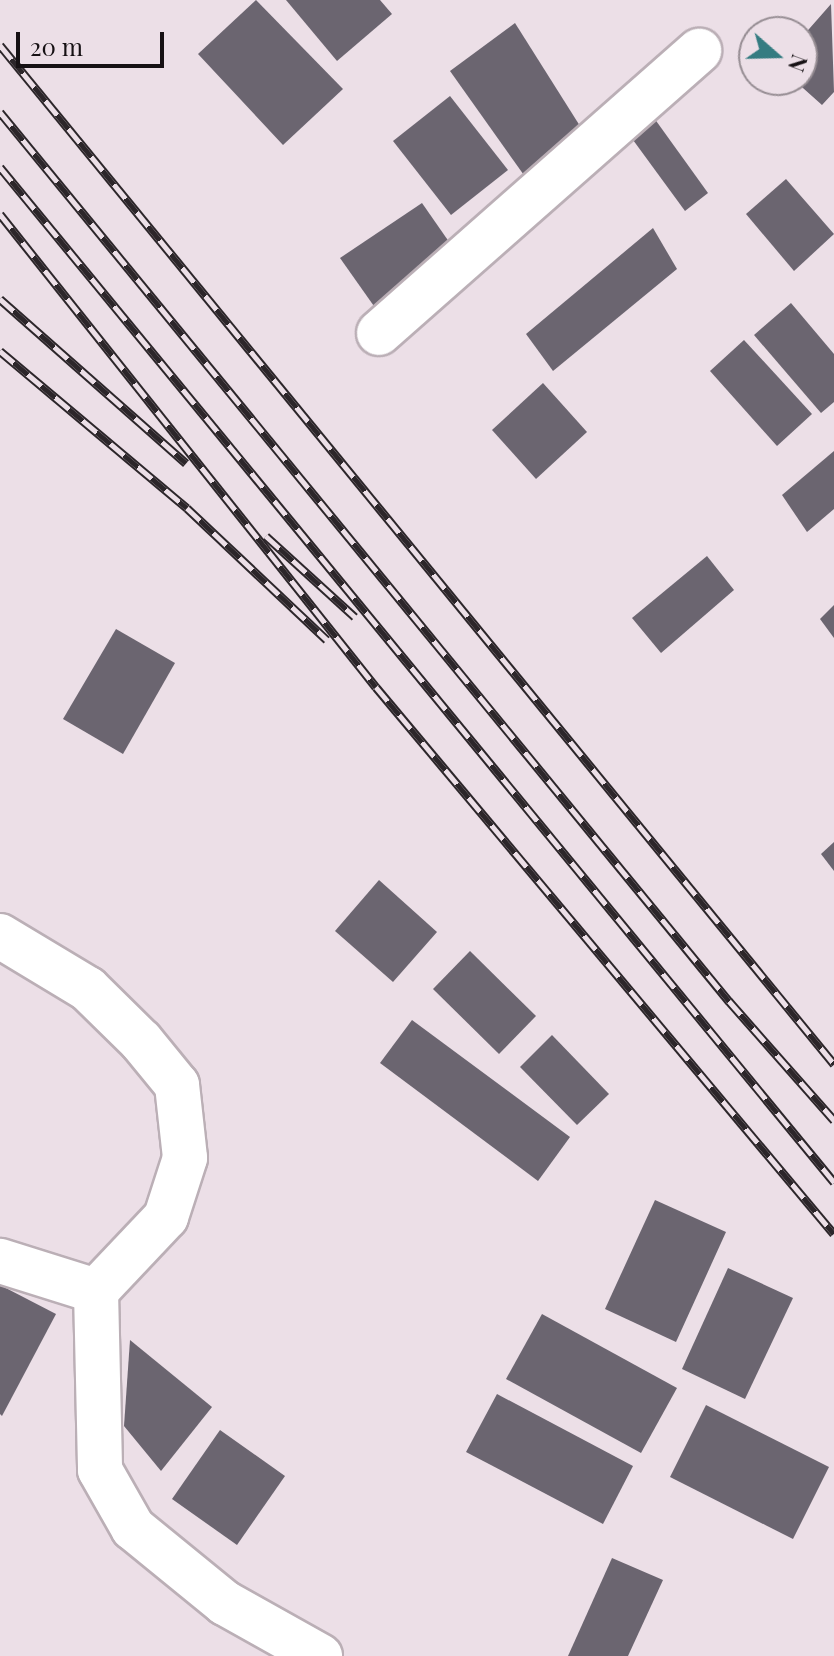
<!DOCTYPE html>
<style>
body{margin:0}
#map{position:relative;width:834px;height:1656px;overflow:hidden;background:#ecdfe7;font-family:"Playfair Display",serif}
div>[style]{position:absolute}
.building>*{inset:0;background:#6b6570}
.roads{filter:drop-shadow(2px 0 #bbafb6) drop-shadow(-2px 0 #bbafb6) drop-shadow(0 2px #bbafb6) drop-shadow(0 -2px #bbafb6)}
.street>*{height:44px;margin:-22px;padding:0 22px;transform-origin:22px;border-radius:22px;background:#fff}
.rail>*{height:9px;margin-top:-4.5px;transform-origin:0;background:repeating-linear-gradient(90deg,#ecdfe7 0 18px,#2c262a 0 36px);box-sizing:border-box;border-block:2px solid #2c262a}
span{translate:-50% -50%;white-space:nowrap;text-align:center;line-height:1.15;-webkit-text-stroke:6px #ecdfe7;paint-order:stroke}
.north{position:absolute;left:738px;top:16px;width:80px;height:80px;box-sizing:border-box;background:#ecdfe7;border:2px solid #968d93;border-radius:50%;rotate:110deg;font-size:22px;font-weight:700;line-height:32px;text-align:center;color:#161114}
.north::after{content:'';display:block;margin:auto;width:28px;height:36px;background:#347c81;clip-path:polygon(50% 0,100% 100%,50% 72%,0 100%)}
.scale{position:absolute;left:16px;top:32px;width:148px;height:36px;box-sizing:border-box;border:4px solid #161114;border-top:0;padding-left:10px;font-size:24px;line-height:28px;white-space:nowrap;color:#161114;-webkit-text-stroke:6px #ecdfe7;paint-order:stroke}
</style>
<div id="map">
<div class="building">
<i style="clip-path:polygon(256px 0,343px 89px,283px 145px,198px 54px)"></i>
<i style="clip-path:polygon(286px 0,380px 0,392px 14px,337px 61px)"></i>
<i style="clip-path:polygon(831px 4px,834px 92px,822px 105px,794px 80px,802px 80px,802px 37px)"></i>
<i style="clip-path:polygon(515px 23px,580px 126px,526px 178px,450px 71px)"></i>
<i style="clip-path:polygon(450px 96px,508px 170px,451px 215px,393px 141px)"></i>
<i style="clip-path:polygon(649px 111px,708px 193px,685px 211px,625px 129px)"></i>
<i style="clip-path:polygon(786px 179px,834px 234px,794px 271px,746px 214px)"></i>
<i style="clip-path:polygon(422px 203px,454px 249px,376px 309px,340px 258px)"></i>
<i style="clip-path:polygon(653px 228px,677px 269px,553px 371px,526px 334px)"></i>
<i style="clip-path:polygon(791px 303px,834px 354px,834px 402px,821px 413px,754px 335px)"></i>
<i style="clip-path:polygon(744px 340px,812px 414px,777px 446px,710px 371px)"></i>
<i style="clip-path:polygon(543px 383px,587px 432px,536px 479px,492px 430px)"></i>
<i style="clip-path:polygon(834px 451px,834px 509px,807px 532px,782px 495px)"></i>
<i style="clip-path:polygon(707px 556px,734px 590px,661px 653px,632px 618px)"></i>
<i style="clip-path:polygon(834px 605px,834px 638px,820px 619px)"></i>
<i style="clip-path:polygon(116px 629px,175px 663px,123px 754px,63px 719px)"></i>
<i style="clip-path:polygon(834px 842px,834px 871px,821px 854px)"></i>
<i style="clip-path:polygon(379px 880px,437px 932px,393px 982px,335px 931px)"></i>
<i style="clip-path:polygon(470px 951px,536px 1016px,499px 1054px,433px 989px)"></i>
<i style="clip-path:polygon(412px 1020px,570px 1137px,538px 1181px,380px 1063px)"></i>
<i style="clip-path:polygon(552px 1035px,609px 1094px,577px 1125px,520px 1067px)"></i>
<i style="clip-path:polygon(655px 1200px,726px 1232px,676px 1342px,605px 1309px)"></i>
<i style="clip-path:polygon(728px 1268px,793px 1298px,745px 1399px,682px 1369px)"></i>
<i style="clip-path:polygon(0 1285px,56px 1314px,2px 1416px,0 1414px)"></i>
<i style="clip-path:polygon(542px 1314px,677px 1388px,641px 1453px,506px 1379px)"></i>
<i style="clip-path:polygon(130px 1340px,212px 1407px,161px 1471px,124px 1426px)"></i>
<i style="clip-path:polygon(497px 1394px,633px 1466px,603px 1524px,466px 1452px)"></i>
<i style="clip-path:polygon(706px 1405px,829px 1467px,793px 1539px,670px 1477px)"></i>
<i style="clip-path:polygon(220px 1430px,285px 1476px,237px 1545px,172px 1499px)"></i>
<i style="clip-path:polygon(612px 1558px,663px 1580px,628px 1656px,568px 1656px)"></i>
</div>
<div class="roads">
<div class="street">
<i style="left:379px;top:333px;width:427px;rotate:-41.4deg"></i>
<i style="left:0;top:936px;width:103px;rotate:31.1deg"></i>
<i style="left:88px;top:989px;width:74px;rotate:44.5deg"></i>
<i style="left:141px;top:1041px;width:57px;rotate:50.7deg"></i>
<i style="left:177px;top:1085px;width:73px;rotate:83.7deg"></i>
<i style="left:185px;top:1158px;width:62px;rotate:107.9deg"></i>
<i style="left:166px;top:1217px;width:102px;rotate:133.4deg"></i>
<i style="left:96px;top:1291px;width:101px;rotate:-162.6deg"></i>
<i style="left:96px;top:1291px;width:179px;rotate:88.7deg"></i>
<i style="left:100px;top:1470px;width:67px;rotate:60.4deg"></i>
<i style="left:133px;top:1528px;width:119px;rotate:39.2deg"></i>
<i style="left:225px;top:1603px;width:109px;rotate:29.2deg"></i>
</div>
</div>
<div class="rail">
<i style="left:0;top:45px;width:1317px;rotate:50.7deg"></i>
<i style="left:0;top:112px;width:1150px;rotate:50.65deg"></i>
<i style="left:729px;top:1001px;width:159px;rotate:48.6deg"></i>
<i style="left:0;top:167px;width:1314px;rotate:50.59deg"></i>
<i style="left:0;top:214px;width:604px;rotate:51.52deg"></i>
<i style="left:376px;top:687px;width:713px;rotate:50.06deg"></i>
<i style="left:0;top:299px;width:248px;rotate:41.4deg"></i>
<i style="left:0;top:351px;width:244px;rotate:40deg"></i>
<i style="left:187px;top:508px;width:192px;rotate:43.3deg"></i>
<i style="left:266px;top:536px;width:120px;rotate:42.3deg"></i>
</div>
<div class="north">N</div>
<div class="scale">20 m</div>
</div>
